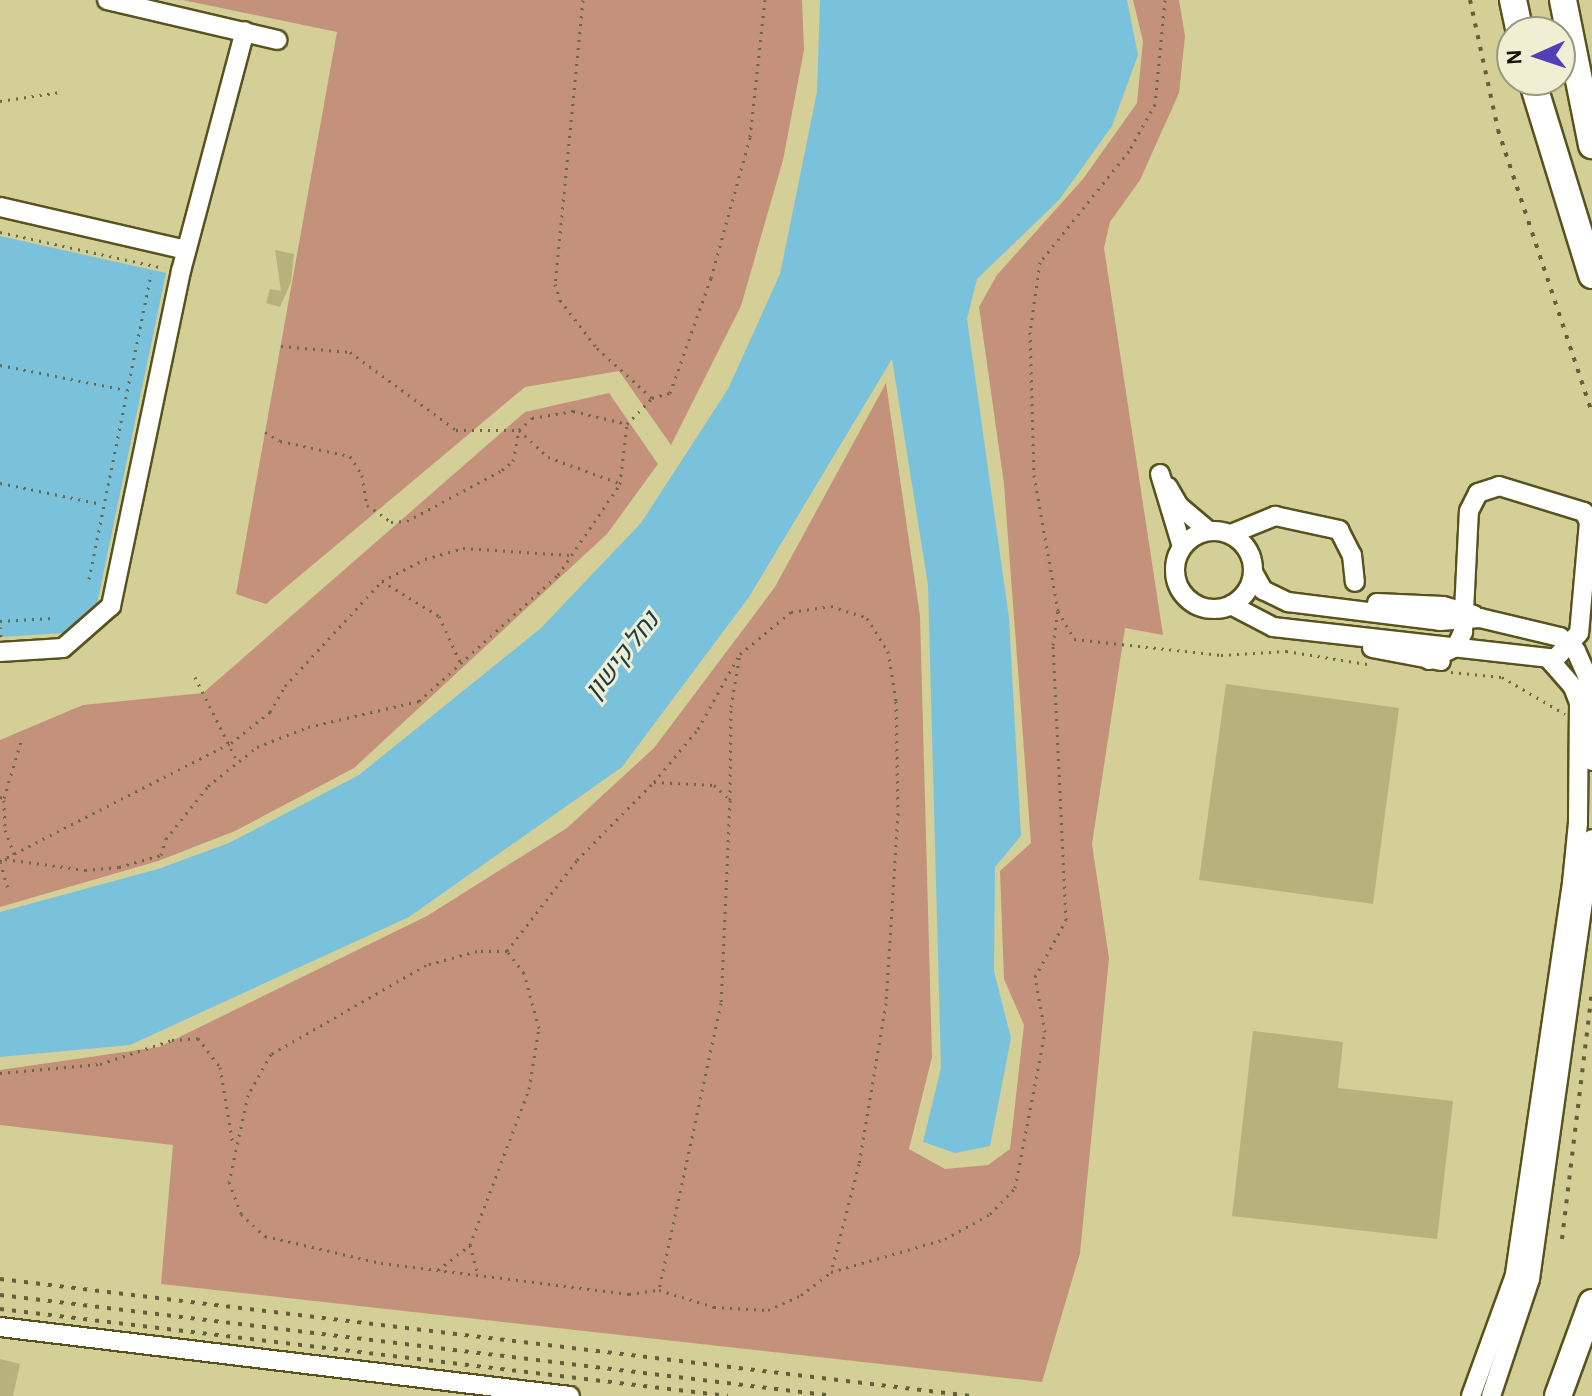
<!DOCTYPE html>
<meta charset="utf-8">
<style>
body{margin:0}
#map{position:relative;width:1592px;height:1396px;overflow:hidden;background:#d4cf97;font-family:"Alegreya Sans",Heebo,sans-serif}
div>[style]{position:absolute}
.green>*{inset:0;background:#c4917b}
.water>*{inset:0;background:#7ac1dc}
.building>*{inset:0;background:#b6b27b}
.path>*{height:3px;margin-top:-1.5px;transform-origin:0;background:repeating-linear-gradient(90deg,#6c6945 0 2px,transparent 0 8px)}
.roads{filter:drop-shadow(2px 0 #58531e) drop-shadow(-2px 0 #58531e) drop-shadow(0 2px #58531e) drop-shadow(0 -2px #58531e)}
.minor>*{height:18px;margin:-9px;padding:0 9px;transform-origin:9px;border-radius:9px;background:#fff}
.minor>.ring{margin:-9px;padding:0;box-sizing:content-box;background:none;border:18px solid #fff;border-radius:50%}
.highway>*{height:26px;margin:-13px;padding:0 13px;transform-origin:13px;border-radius:13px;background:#fff}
.rail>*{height:4px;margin-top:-2px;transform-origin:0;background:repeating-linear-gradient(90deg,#625f3d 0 4px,transparent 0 12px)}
span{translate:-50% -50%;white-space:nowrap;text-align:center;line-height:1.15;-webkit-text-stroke:6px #f0efd3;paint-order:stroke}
.water-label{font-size:26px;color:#1a3c48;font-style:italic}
.north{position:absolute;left:1496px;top:16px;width:80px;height:80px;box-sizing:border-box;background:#f0efd3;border:2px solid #98977f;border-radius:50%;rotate:267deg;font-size:22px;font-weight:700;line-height:32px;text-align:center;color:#141200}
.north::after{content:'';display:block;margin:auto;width:28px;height:36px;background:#523eb6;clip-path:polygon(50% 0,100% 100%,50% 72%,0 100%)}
</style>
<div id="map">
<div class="green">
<i style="clip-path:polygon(183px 0,802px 0,804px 50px,783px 160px,741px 306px,671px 445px,619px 371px,525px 387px,266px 604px,236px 594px,337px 32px)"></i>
<i style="clip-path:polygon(1133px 0,1179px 0,1185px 36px,1179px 93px,1140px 180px,1110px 222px,1104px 248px,1163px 635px,1125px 628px,1092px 844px,1109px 958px,1080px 1253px,1042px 1382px,161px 1284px,173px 1145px,0 1125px,0 1070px,159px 1047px,427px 916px,567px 828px,654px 748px,775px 587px,886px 383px,920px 616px,932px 1057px,909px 1149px,945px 1169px,988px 1165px,1010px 1149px,1024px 1025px,1004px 979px,1000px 871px,1031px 843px,1004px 484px,979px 307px,997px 275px,1083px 179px,1137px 103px,1143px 41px)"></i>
<i style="clip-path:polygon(609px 393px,658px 464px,607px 534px,354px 768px,235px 831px,158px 861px,0 907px,0 740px,83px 705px,203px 693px,525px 412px)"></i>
</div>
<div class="water">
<i style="clip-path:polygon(820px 0,1127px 0,1138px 55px,1112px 126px,1059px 200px,977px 279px,967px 319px,1009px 618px,1021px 836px,995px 867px,994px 971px,1011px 1038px,990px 1146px,955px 1153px,923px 1142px,941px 1068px,928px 585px,892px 359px,749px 597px,622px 767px,409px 917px,130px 1045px,0 1057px,0 912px,158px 869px,229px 843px,359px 775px,541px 628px,641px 523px,728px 389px,780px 274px,817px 92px)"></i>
<i style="clip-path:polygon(0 236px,166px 273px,97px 604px,64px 633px,0 637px)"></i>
</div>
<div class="building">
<i style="clip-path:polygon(275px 250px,294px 254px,291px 282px,280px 307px,266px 303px,270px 289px,281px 291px)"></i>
<i style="clip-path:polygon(1226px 684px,1399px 708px,1373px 904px,1199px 880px)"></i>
<i style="clip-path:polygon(1253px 1031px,1343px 1042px,1338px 1088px,1453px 1101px,1437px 1239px,1232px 1216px)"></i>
<i style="clip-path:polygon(0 1359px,20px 1364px,13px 1396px,0 1396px)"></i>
</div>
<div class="path">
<i style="left:583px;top:0;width:285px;rotate:95.6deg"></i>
<i style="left:555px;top:284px;width:17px;rotate:73deg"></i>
<i style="left:560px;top:300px;width:61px;rotate:52.4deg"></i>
<i style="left:597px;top:348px;width:74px;rotate:42.3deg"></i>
<i style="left:1165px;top:0;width:104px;rotate:95.5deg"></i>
<i style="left:1155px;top:104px;width:54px;rotate:119deg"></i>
<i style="left:1129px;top:151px;width:142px;rotate:128.7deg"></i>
<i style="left:1040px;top:262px;width:71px;rotate:98.1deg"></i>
<i style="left:1030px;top:332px;width:143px;rotate:88.4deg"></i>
<i style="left:1034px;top:475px;width:138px;rotate:80deg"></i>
<i style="left:1058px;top:611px;width:32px;rotate:60deg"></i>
<i style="left:1074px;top:639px;width:148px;rotate:6.2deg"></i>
<i style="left:1221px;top:655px;width:65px;rotate:-3.5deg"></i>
<i style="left:1286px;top:651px;width:82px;rotate:9.1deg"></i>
<i style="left:0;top:101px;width:61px;rotate:-8.5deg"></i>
<i style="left:0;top:232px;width:168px;rotate:12.4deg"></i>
<i style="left:281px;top:346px;width:69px;rotate:5deg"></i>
<i style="left:350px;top:352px;width:132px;rotate:36.3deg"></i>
<i style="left:456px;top:430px;width:63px"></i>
<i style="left:519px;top:430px;width:18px;rotate:-43deg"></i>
<i style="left:532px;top:418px;width:42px;rotate:-9.7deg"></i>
<i style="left:573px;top:411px;width:56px;rotate:13.5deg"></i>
<i style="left:0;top:365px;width:128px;rotate:11.2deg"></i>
<i style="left:519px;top:430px;width:40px;rotate:43deg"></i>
<i style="left:548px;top:457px;width:76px;rotate:20.1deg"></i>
<i style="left:265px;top:432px;width:17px;rotate:31deg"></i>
<i style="left:280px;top:441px;width:72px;rotate:12.1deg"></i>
<i style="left:350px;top:456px;width:22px;rotate:58deg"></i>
<i style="left:362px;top:475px;width:30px;rotate:81deg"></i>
<i style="left:367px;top:505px;width:29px;rotate:35deg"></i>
<i style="left:391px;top:522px;width:16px;rotate:-4deg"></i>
<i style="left:407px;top:521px;width:108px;rotate:-28.2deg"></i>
<i style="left:502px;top:470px;width:14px;rotate:-39deg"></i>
<i style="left:513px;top:461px;width:32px;rotate:-79deg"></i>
<i style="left:0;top:483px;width:104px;rotate:11.6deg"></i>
<i style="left:89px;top:579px;width:312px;rotate:-78.5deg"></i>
<i style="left:382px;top:581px;width:67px;rotate:31.6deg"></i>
<i style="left:439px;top:616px;width:53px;rotate:65.4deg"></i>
<i style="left:0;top:621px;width:52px;rotate:-3.3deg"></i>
<i style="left:0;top:627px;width:10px;rotate:84deg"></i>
<i style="left:1451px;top:672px;width:51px;rotate:5.6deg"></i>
<i style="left:1502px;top:677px;width:73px;rotate:30.4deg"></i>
<i style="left:195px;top:677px;width:94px;rotate:63.4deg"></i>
<i style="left:654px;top:782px;width:69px;rotate:-50.3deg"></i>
<i style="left:698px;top:729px;width:82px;rotate:-60.9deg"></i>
<i style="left:0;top:797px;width:4px;rotate:14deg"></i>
<i style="left:4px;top:798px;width:63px;rotate:-73.3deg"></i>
<i style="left:4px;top:800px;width:30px;rotate:88deg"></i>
<i style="left:5px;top:830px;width:26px;rotate:69deg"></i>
<i style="left:730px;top:800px;width:93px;rotate:-89.4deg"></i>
<i style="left:731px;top:707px;width:54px;rotate:-80.4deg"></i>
<i style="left:740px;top:654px;width:66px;rotate:-39.5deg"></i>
<i style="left:791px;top:612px;width:40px;rotate:-8.5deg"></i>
<i style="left:831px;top:606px;width:38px;rotate:18deg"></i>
<i style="left:867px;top:618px;width:39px;rotate:58deg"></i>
<i style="left:888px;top:651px;width:51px;rotate:80.9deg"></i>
<i style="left:896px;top:701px;width:112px;rotate:89deg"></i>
<i style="left:898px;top:813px;width:190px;rotate:93.6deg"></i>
<i style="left:886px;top:1003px;width:163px;rotate:99.5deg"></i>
<i style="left:859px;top:1164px;width:112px;rotate:104.5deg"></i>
<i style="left:5px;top:859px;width:81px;rotate:7.8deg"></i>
<i style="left:85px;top:870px;width:34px;rotate:-5deg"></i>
<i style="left:119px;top:867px;width:44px;rotate:-15.9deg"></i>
<i style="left:161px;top:855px;width:17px;rotate:-73deg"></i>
<i style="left:166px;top:839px;width:68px;rotate:-51.6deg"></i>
<i style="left:208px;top:786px;width:63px;rotate:-38.5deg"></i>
<i style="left:257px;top:747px;width:55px;rotate:-21.4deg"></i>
<i style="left:308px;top:727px;width:114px;rotate:-13.2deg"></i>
<i style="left:419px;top:701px;width:188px;rotate:-42.2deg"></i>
<i style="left:558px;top:575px;width:110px;rotate:-55.7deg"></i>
<i style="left:620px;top:484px;width:60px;rotate:-83.3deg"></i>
<i style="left:627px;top:424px;width:36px;rotate:-46deg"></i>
<i style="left:652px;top:398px;width:19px;rotate:-16deg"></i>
<i style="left:670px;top:393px;width:122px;rotate:-70.4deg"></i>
<i style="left:711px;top:278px;width:146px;rotate:-74.5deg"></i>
<i style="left:750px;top:137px;width:138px;rotate:-83.8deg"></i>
<i style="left:0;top:861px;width:259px;rotate:-27.1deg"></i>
<i style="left:231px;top:743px;width:50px;rotate:-38.5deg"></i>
<i style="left:270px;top:712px;width:30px;rotate:-60deg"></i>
<i style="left:285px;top:686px;width:143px;rotate:-47.3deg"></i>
<i style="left:382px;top:581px;width:48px;rotate:-27.1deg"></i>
<i style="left:425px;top:559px;width:40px;rotate:-16deg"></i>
<i style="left:463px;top:548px;width:107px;rotate:3.7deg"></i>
<i style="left:0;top:862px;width:30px;rotate:73deg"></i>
<i style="left:507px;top:951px;width:115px;rotate:-52.4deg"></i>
<i style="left:577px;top:860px;width:110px;rotate:-45.4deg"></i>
<i style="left:654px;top:782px;width:60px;rotate:2.9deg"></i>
<i style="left:714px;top:785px;width:22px;rotate:43deg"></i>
<i style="left:730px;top:800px;width:203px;rotate:92.5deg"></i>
<i style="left:721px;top:1003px;width:294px;rotate:102.2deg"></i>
<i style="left:0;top:1073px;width:100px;rotate:-5.1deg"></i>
<i style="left:100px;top:1064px;width:76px;rotate:-18.4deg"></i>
<i style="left:172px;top:1040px;width:26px;rotate:-4deg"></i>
<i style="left:198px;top:1038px;width:36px;rotate:53deg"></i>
<i style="left:220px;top:1067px;width:79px;rotate:80.5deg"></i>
<i style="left:470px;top:1245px;width:31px;rotate:75deg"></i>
<i style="left:438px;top:1270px;width:41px;rotate:-38deg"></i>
<i style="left:470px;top:1245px;width:167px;rotate:-69.3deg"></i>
<i style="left:529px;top:1089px;width:62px;rotate:-80.7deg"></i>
<i style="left:539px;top:1028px;width:57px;rotate:-105.3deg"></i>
<i style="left:524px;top:973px;width:28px;rotate:-128deg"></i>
<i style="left:507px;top:951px;width:30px;rotate:180deg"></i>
<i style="left:477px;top:951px;width:53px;rotate:164.6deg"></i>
<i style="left:426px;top:965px;width:179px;rotate:150.1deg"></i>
<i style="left:271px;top:1054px;width:47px;rotate:119.3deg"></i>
<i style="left:248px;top:1095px;width:89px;rotate:102.3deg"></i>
<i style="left:229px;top:1182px;width:34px;rotate:69deg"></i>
<i style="left:241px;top:1214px;width:33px;rotate:43deg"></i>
<i style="left:265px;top:1236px;width:119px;rotate:13.1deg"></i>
<i style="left:381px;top:1263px;width:250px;rotate:7.1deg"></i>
<i style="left:629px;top:1294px;width:30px;rotate:-8deg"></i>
<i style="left:659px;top:1290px;width:58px;rotate:17.2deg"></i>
<i style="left:714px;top:1307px;width:54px;rotate:3.2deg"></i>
<i style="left:768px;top:1310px;width:36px;rotate:-24deg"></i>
<i style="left:801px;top:1295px;width:38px;rotate:-37deg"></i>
<i style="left:831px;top:1272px;width:119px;rotate:-16.1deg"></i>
<i style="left:945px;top:1239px;width:51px;rotate:-29.1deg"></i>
<i style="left:990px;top:1214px;width:36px;rotate:-46deg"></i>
<i style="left:1015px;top:1188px;width:159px;rotate:-79.1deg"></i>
<i style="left:1045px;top:1032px;width:56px;rotate:-100.3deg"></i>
<i style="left:1035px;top:977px;width:65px;rotate:-61.5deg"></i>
<i style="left:1066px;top:920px;width:275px;rotate:-92.7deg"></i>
<i style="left:1053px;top:645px;width:34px;rotate:-82deg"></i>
</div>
<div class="roads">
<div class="minor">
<i style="left:107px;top:0;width:175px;rotate:13.2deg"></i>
<i style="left:0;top:207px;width:191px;rotate:13deg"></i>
<i style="left:1160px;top:474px;width:76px;rotate:73.2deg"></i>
<i style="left:1168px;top:487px;width:22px;rotate:60deg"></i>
<i style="left:1179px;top:506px;width:39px;rotate:40deg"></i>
<i class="ring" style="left:1175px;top:531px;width:60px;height:60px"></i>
<i style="left:1231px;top:534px;width:48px;rotate:-22.2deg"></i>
<i style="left:1275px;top:516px;width:66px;rotate:12.3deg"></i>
<i style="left:1339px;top:530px;width:28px;rotate:63deg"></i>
<i style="left:1352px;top:555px;width:27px;rotate:84deg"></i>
<i style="left:1253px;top:572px;width:21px;rotate:61deg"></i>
<i style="left:1263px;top:590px;width:28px;rotate:26deg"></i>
<i style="left:1288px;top:602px;width:153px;rotate:7.1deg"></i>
<i style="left:1440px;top:621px;width:40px;rotate:-4.3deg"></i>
<i style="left:1480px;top:618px;width:82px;rotate:13.4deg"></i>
<i style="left:1560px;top:637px;width:21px;rotate:41deg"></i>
<i style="left:1576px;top:651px;width:35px;rotate:66deg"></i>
<i style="left:1590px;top:683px;width:78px;rotate:88.5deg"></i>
<i style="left:1377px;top:603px;width:66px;rotate:2.6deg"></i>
<i style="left:1443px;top:606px;width:32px;rotate:16deg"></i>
<i style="left:1231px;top:605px;width:47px;rotate:27.6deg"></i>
<i style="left:1273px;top:627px;width:277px;rotate:6.4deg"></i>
<i style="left:1548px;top:658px;width:38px;rotate:49deg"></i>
<i style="left:1573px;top:687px;width:17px;rotate:69deg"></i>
<i style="left:1579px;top:703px;width:120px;rotate:90.5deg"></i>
<i style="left:1578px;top:823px;width:60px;rotate:95.7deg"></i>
<i style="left:1572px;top:883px;width:396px;rotate:98.3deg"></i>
<i style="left:1515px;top:1275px;width:129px;rotate:110deg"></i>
<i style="left:1372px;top:648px;width:70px;rotate:10.7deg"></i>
<i style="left:0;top:652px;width:63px;rotate:-3.6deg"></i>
<i style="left:63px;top:648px;width:64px;rotate:-41.2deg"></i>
<i style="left:111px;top:606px;width:342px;rotate:-78.2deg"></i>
<i style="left:181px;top:271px;width:248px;rotate:-75.1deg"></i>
<i style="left:1429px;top:660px;width:30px;rotate:-26deg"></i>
<i style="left:1456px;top:647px;width:17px;rotate:-65deg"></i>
<i style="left:1463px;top:632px;width:121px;rotate:-87.2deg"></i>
<i style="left:1469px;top:511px;width:20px;rotate:-63deg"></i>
<i style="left:1478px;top:493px;width:22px;rotate:-18deg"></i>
<i style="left:1499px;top:486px;width:89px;rotate:17deg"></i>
<i style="left:1584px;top:512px;width:11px;rotate:63deg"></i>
<i style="left:1589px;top:522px;width:111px;rotate:95.1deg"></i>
<i style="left:1579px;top:633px;width:40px;rotate:133deg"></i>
<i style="left:0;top:1327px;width:574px;rotate:6.9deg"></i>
<i style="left:1491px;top:1396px;width:123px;rotate:-71.6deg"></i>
<i style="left:1530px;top:1279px;width:444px;rotate:-82deg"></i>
</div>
<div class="highway">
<i style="left:1513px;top:0;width:33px;rotate:78deg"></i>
<i style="left:1563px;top:0;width:148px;rotate:78.7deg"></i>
<i style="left:1532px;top:80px;width:204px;rotate:72.9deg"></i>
<i style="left:1558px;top:1396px;width:99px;rotate:-69.9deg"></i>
</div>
</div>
<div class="rail">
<i style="left:1470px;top:0;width:133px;rotate:77.8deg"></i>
<i style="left:1498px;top:130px;width:298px;rotate:71.6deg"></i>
<i style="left:1562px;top:1239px;width:249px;rotate:-83.1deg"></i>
<i style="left:0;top:1279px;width:978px;rotate:6.87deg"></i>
<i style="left:0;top:1295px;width:840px;rotate:6.91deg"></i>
<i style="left:0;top:1309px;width:733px;rotate:6.81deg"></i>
</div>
<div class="water-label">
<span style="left:623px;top:656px;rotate:-52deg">נחל קישון</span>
</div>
<div class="north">N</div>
</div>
